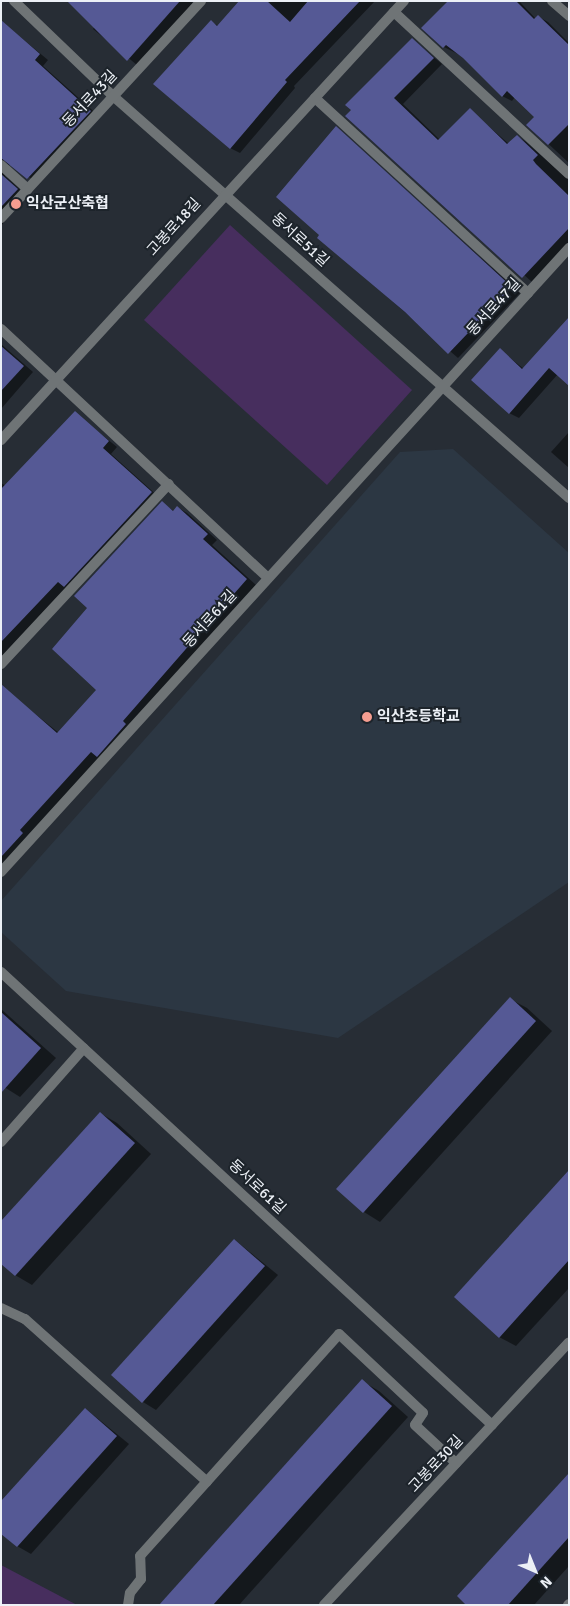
<!DOCTYPE html>
<meta charset="utf-8">
<style>
body{margin:0}
#map{position:relative;width:570px;height:1606px;overflow:hidden;background:#272d35;font-family:Signika,"Noto Sans KR",sans-serif}
div>[style]{position:absolute}
.built>*{inset:0;background:#2c3743}
.green>*{inset:0;background:#472e5e}
.shadow>*{inset:0;background:#0007}
.building>*{inset:0;background:#555995}
.service>*{height:10px;margin:-5px;padding:0 5px;transform-origin:5px;border-radius:5px;background:#6f7476}
.minor>*{height:10px;margin:-5px;padding:0 5px;transform-origin:5px;border-radius:5px;background:#6f7476}
.dots>*{width:14px;height:14px;translate:-50% -50%;box-sizing:border-box;border:2px solid #1d242b;border-radius:50%}
span{translate:-50% -50%;white-space:nowrap;text-align:center;line-height:1.15;-webkit-text-stroke:4px #1d242b;paint-order:stroke}
.street-label{font-size:15px;color:#ecf0f6}
.poi-label{font-size:15px;color:#ecf0f6;font-weight:700}
.left{translate:0 -50%;text-align:left}
.frame{position:absolute;inset:0;border:2px solid #ecf0f6;pointer-events:none}
.north{position:absolute;left:510px;top:1546px;width:50px;height:50px;-webkit-text-stroke:4px #1d242b;paint-order:stroke;rotate:136deg;font-size:14px;font-weight:700;line-height:20px;text-align:center;color:#ecf0f6}
.north::after{content:'';display:block;margin:auto;width:18px;height:22px;background:#ecf0f6;clip-path:polygon(50% 0,100% 100%,50% 72%,0 100%)}
</style>
<div id="map">
<div class="built">
<i style="clip-path:polygon(453px 449px,569px 553px,569px 882px,338px 1038px,66px 991px,1px 932px,1px 901px,400px 452px)"></i>
</div>
<div class="green">
<i style="clip-path:polygon(230px 225px,412px 390px,327px 485px,144px 320px)"></i>
<i style="clip-path:polygon(1px 1565px,77px 1605px,1px 1605px)"></i>
</div>
<div class="shadow">
<i style="clip-path:polygon(70px 1px,191px 1px,193px 3px,137px 65px,93px 29px,96px 25px)"></i>
<i style="clip-path:polygon(241px 1px,375px 1px,294px 86px,295px 88px,240px 153px,230px 148px,211px 22px,219px 26px)"></i>
<i style="clip-path:polygon(450px 1px,519px 1px,536px 19px,539px 17px,548px 22px,569px 43px,569px 163px,528px 125px,536px 117px,515px 97px,512px 101px,502px 96px,464px 57px,444px 47px,423px 28px)"></i>
<i style="clip-path:polygon(1px 21px,48px 60px,43px 66px,100px 117px,37px 183px,13px 165px,6px 165px,5px 176px,26px 195px,1px 226px)"></i>
<i style="clip-path:polygon(412px 39px,442px 64px,403px 104px,438px 138px,440px 140px,470px 110px,509px 144px,517px 136px,526px 142px,569px 180px,569px 244px,532px 282px,347px 116px)"></i>
<i style="clip-path:polygon(336px 128px,520px 293px,458px 358px,319px 238px)"></i>
<i style="clip-path:polygon(569px 319px,558px 374px,519px 418px,509px 413px,500px 350px,524px 369px)"></i>
<i style="clip-path:polygon(1px 344px,33px 372px,1px 409px)"></i>
<i style="clip-path:polygon(75px 413px,117px 447px,111px 454px,160px 498px,1px 657px,1px 483px,6px 486px)"></i>
<i style="clip-path:polygon(569px 432px,569px 468px,551px 452px)"></i>
<i style="clip-path:polygon(162px 503px,174px 511px,177px 507px,187px 513px,217px 540px,212px 545px,256px 585px,1px 871px,1px 702px,9px 693px,59px 733px,98px 690px,89px 608px)"></i>
<i style="clip-path:polygon(510px 999px,527px 1008px,552px 1031px,380px 1222px,364px 1212px)"></i>
<i style="clip-path:polygon(1px 1009px,56px 1058px,20px 1097px,1px 1085px)"></i>
<i style="clip-path:polygon(100px 1113px,117px 1123px,151px 1154px,32px 1285px,15px 1275px)"></i>
<i style="clip-path:polygon(569px 1172px,569px 1288px,516px 1346px,499px 1337px)"></i>
<i style="clip-path:polygon(235px 1240px,278px 1275px,156px 1410px,143px 1402px)"></i>
<i style="clip-path:polygon(362px 1381px,379px 1391px,408px 1417px,239px 1605px,160px 1605px)"></i>
<i style="clip-path:polygon(86px 1409px,129px 1444px,31px 1554px,17px 1546px)"></i>
<i style="clip-path:polygon(569px 1475px,569px 1566px,534px 1605px,468px 1605px)"></i>
</div>
<div class="building">
<i style="clip-path:polygon(67px 1px,180px 1px,127px 61px)"></i>
<i style="clip-path:polygon(239px 1px,267px 1px,290px 22px,308px 1px,360px 1px,285px 80px,287px 82px,230px 149px,153px 84px,211px 20px,217px 26px)"></i>
<i style="clip-path:polygon(448px 1px,516px 1px,534px 19px,538px 15px,569px 45px,569px 124px,548px 145px,526px 125px,534px 117px,507px 91px,502px 97px,463px 58px,446px 45px,443px 48px,421px 28px)"></i>
<i style="clip-path:polygon(1px 20px,40px 54px,35px 60px,91px 111px,27px 179px,1px 158px)"></i>
<i style="clip-path:polygon(412px 38px,434px 58px,394px 98px,438px 140px,470px 108px,507px 144px,517px 135px,538px 155px,533px 160px,536px 164px,569px 196px,569px 228px,522px 278px,345px 116px,351px 110px,345px 105px)"></i>
<i style="clip-path:polygon(336px 126px,512px 287px,448px 354px,405px 312px,317px 238px,319px 235px,276px 197px)"></i>
<i style="clip-path:polygon(1px 174px,18px 189px,1px 207px)"></i>
<i style="clip-path:polygon(569px 317px,569px 386px,549px 368px,509px 414px,471px 380px,500px 348px,522px 369px)"></i>
<i style="clip-path:polygon(1px 346px,24px 366px,1px 391px)"></i>
<i style="clip-path:polygon(75px 411px,109px 441px,103px 448px,152px 492px,64px 587px,58px 582px,1px 642px,1px 489px)"></i>
<i style="clip-path:polygon(162px 501px,173px 511px,177px 506px,208px 534px,203px 539px,247px 579px,123px 721px,126px 724px,97px 757px,91px 752px,20px 830px,23px 833px,1px 857px,1px 684px,57px 733px,96px 690px,52px 649px,87px 608px,74px 596px)"></i>
<i style="clip-path:polygon(510px 997px,536px 1021px,363px 1213px,336px 1189px)"></i>
<i style="clip-path:polygon(1px 1012px,41px 1048px,1px 1093px)"></i>
<i style="clip-path:polygon(100px 1112px,135px 1143px,15px 1276px,1px 1264px,1px 1221px)"></i>
<i style="clip-path:polygon(569px 1170px,569px 1260px,499px 1338px,454px 1297px)"></i>
<i style="clip-path:polygon(234px 1239px,265px 1266px,142px 1403px,111px 1375px)"></i>
<i style="clip-path:polygon(362px 1379px,392px 1406px,213px 1605px,159px 1605px)"></i>
<i style="clip-path:polygon(85px 1408px,117px 1436px,17px 1547px,1px 1534px,1px 1501px)"></i>
<i style="clip-path:polygon(569px 1473px,569px 1537px,508px 1605px,466px 1605px,457px 1596px)"></i>
</div>
<div class="service">
<i style="left:1px;top:1142px;width:125px;rotate:-48.6deg"></i>
<i style="left:1px;top:1308px;width:26px;rotate:25deg"></i>
<i style="left:25px;top:1319px;width:244px;rotate:41.8deg"></i>
<i style="left:128px;top:1605px;width:12px;rotate:-81deg"></i>
<i style="left:130px;top:1593px;width:18px;rotate:-52deg"></i>
<i style="left:141px;top:1579px;width:23px;rotate:-92deg"></i>
<i style="left:140px;top:1556px;width:298px;rotate:-48.1deg"></i>
<i style="left:339px;top:1334px;width:115px;rotate:43.2deg"></i>
<i style="left:423px;top:1413px;width:14px;rotate:124deg"></i>
<i style="left:415px;top:1425px;width:56px;rotate:42.8deg"></i>
</div>
<div class="minor">
<i style="left:14px;top:1px;width:137px;rotate:43.8deg"></i>
<i style="left:113px;top:96px;width:608px;rotate:41.4deg"></i>
<i style="left:552px;top:1px;width:23px;rotate:41deg"></i>
<i style="left:394px;top:12px;width:238px;rotate:42.8deg"></i>
<i style="left:315px;top:98px;width:289px;rotate:42.5deg"></i>
<i style="left:1px;top:165px;width:36px;rotate:42deg"></i>
<i style="left:1px;top:218px;width:295px;rotate:-47.3deg"></i>
<i style="left:1px;top:329px;width:365px;rotate:43deg"></i>
<i style="left:1px;top:440px;width:596px;rotate:-47.45deg"></i>
<i style="left:1px;top:664px;width:246px;rotate:-47deg"></i>
<i style="left:1px;top:872px;width:844px;rotate:-47.69deg"></i>
<i style="left:1px;top:972px;width:668px;rotate:42.69deg"></i>
<i style="left:324px;top:1605px;width:359px;rotate:-47deg"></i>
<i style="left:568px;top:1605px;width:1px;rotate:-45deg"></i>
</div>
<div class="dots">
<i style="left:16px;top:204px;background:#f59d90"></i>
<i style="left:367px;top:717px;background:#f59d90"></i>
</div>
<div class="street-label">
<span style="left:90px;top:99px;rotate:-47deg">동서로43길</span>
<span style="left:174px;top:227px;rotate:-48deg">고봉로18길</span>
<span style="left:300px;top:240px;rotate:42deg">동서로51길</span>
<span style="left:494px;top:307px;rotate:-48deg">동서로47길</span>
<span style="left:210px;top:619px;rotate:-48deg">동서로61길</span>
<span style="left:257px;top:1187px;rotate:43deg">동서로61길</span>
<span style="left:436px;top:1464px;rotate:-47deg">고봉로30길</span>
</div>
<div class="poi-label">
<span class="left" style="left:26px;top:204px">익산군산축협</span>
<span class="left" style="left:377px;top:717px">익산초등학교</span>
</div>
<div class="frame"></div>
<div class="north">N</div>
</div>
